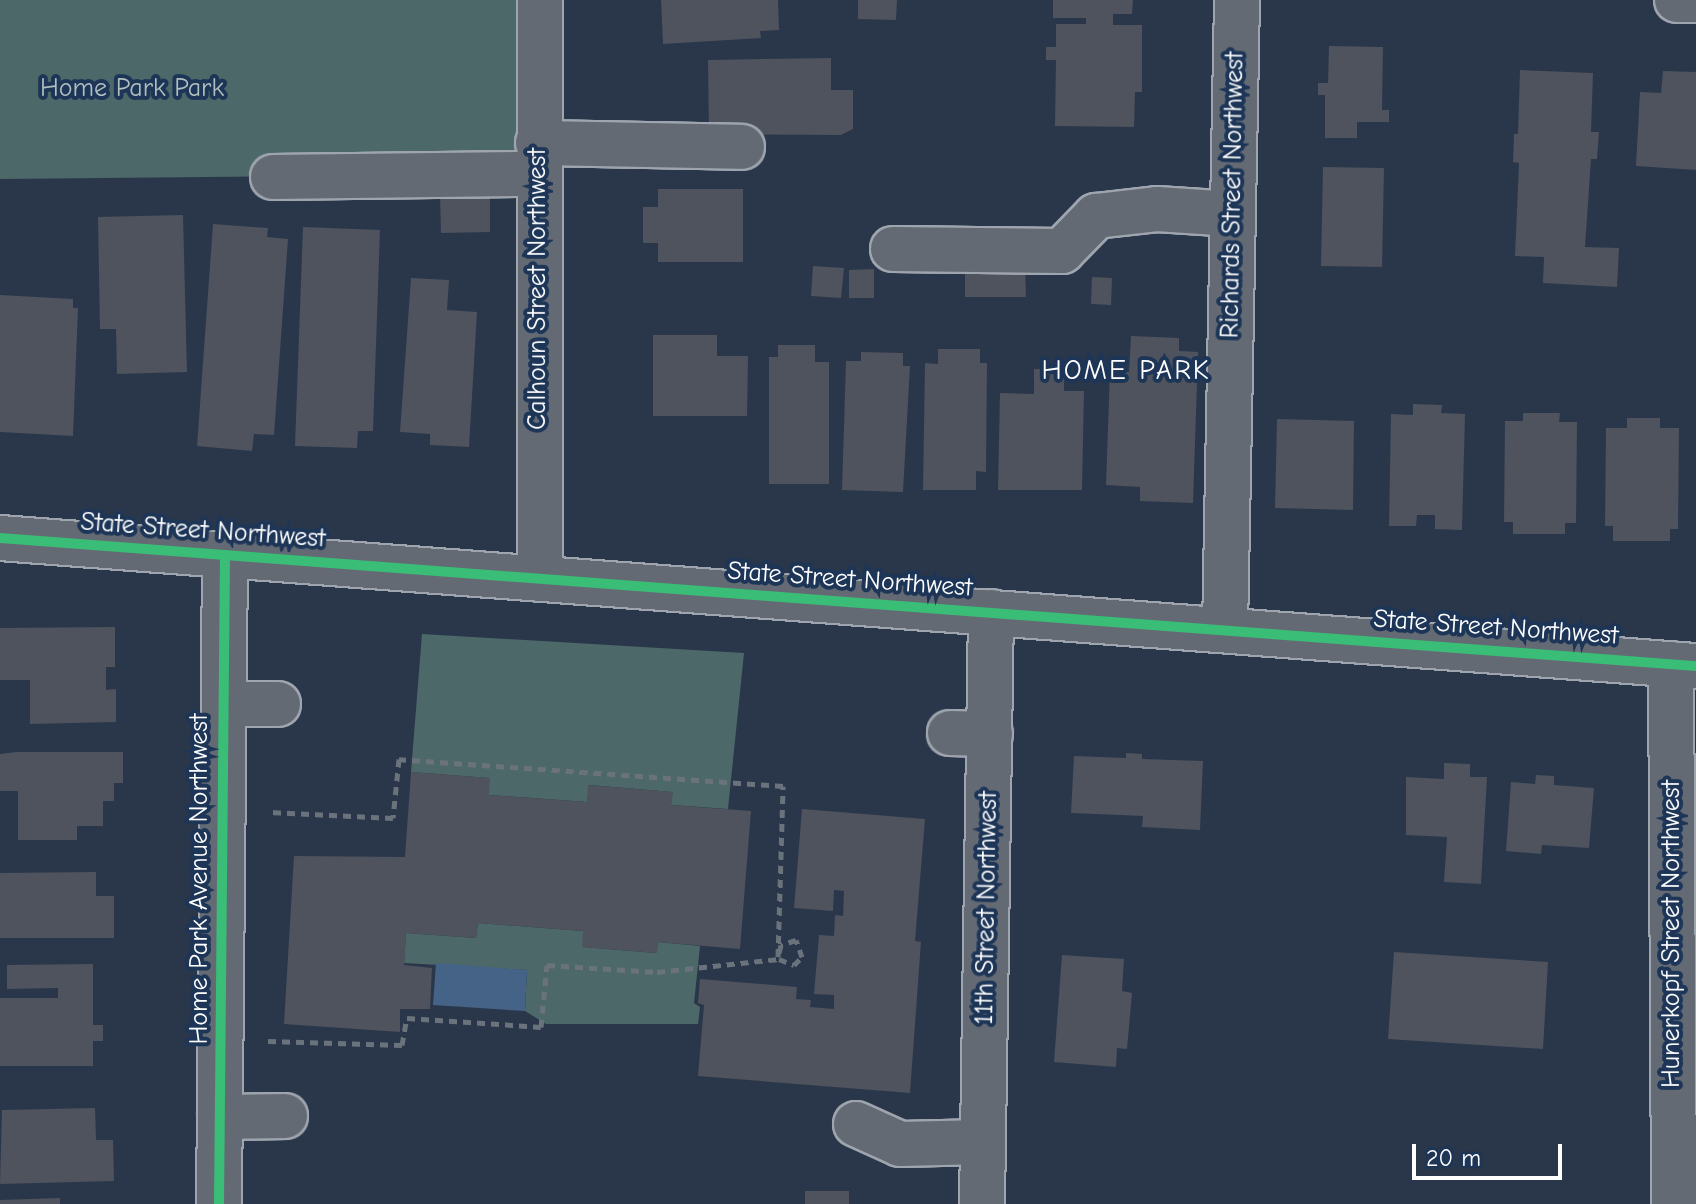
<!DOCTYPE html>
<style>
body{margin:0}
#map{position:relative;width:1696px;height:1204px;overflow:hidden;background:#2a374a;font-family:"Comic Neue",sans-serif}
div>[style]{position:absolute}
.green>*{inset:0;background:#4d6869}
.water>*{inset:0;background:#446386}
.building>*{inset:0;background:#4e535e}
.path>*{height:5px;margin-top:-2.5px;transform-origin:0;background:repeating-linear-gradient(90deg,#6a727c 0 8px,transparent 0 14px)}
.roads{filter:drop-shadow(2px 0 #9fa5ae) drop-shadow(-2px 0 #9fa5ae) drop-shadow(0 2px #9fa5ae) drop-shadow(0 -2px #9fa5ae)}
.minor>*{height:44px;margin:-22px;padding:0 22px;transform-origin:22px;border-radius:22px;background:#636a74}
.cycleway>*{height:10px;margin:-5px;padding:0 5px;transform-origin:5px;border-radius:5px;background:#3abd76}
span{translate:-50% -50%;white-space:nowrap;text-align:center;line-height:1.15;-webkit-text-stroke:8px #1d3557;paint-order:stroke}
.park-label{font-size:26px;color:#b1bfbe}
.street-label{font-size:26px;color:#fff}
.neighbourhood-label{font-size:28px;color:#fff;letter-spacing:2px}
.scale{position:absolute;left:1412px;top:1144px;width:150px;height:36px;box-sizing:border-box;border:4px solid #fff;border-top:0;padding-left:10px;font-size:24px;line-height:28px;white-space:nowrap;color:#fff;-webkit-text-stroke:6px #1d3557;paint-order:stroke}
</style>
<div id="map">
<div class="green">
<i style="clip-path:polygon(0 0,540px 0,537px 174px,0 179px)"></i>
<i style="clip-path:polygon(422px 634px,744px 653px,728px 809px,671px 805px,672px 792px,589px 785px,587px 802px,489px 795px,489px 778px,411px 772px)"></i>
<i style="clip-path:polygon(478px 923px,583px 931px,583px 947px,656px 953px,658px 942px,700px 946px,694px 1003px,700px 1007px,698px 1024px,546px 1024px,525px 1011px,527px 970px,404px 963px,406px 933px,476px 938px)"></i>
</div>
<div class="water">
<i style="clip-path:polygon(436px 963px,527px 970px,525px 1011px,433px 1005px)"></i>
</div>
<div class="building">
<i style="clip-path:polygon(661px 0,778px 0,779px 30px,760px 31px,761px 38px,663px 44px)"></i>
<i style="clip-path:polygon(858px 0,897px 0,896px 20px,858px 19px)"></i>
<i style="clip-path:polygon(1053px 0,1133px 0,1132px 14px,1113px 14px,1113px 25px,1142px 25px,1142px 92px,1135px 92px,1134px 127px,1055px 126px,1056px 60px,1046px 60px,1046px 47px,1056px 47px,1056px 24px,1086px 24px,1086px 18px,1053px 18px)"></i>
<i style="clip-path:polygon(1329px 46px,1383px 47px,1382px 110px,1389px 110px,1389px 122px,1357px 122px,1357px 138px,1325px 138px,1325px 95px,1318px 95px,1318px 83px,1328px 83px)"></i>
<i style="clip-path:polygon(831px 58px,831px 90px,853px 90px,853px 129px,841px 135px,709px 134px,708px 60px)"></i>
<i style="clip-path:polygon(1520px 70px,1593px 73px,1591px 132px,1599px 132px,1597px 159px,1591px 159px,1585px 247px,1619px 248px,1617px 287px,1543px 283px,1544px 257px,1515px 256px,1519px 163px,1513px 162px,1514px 134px,1518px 134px)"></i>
<i style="clip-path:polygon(1663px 71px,1696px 72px,1696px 170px,1636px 166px,1640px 92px,1661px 93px)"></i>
<i style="clip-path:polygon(1323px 167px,1384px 168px,1382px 267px,1321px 266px)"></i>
<i style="clip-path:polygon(658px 189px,743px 189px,743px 262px,658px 262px,658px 243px,643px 243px,643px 207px,658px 207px)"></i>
<i style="clip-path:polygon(490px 193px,490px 232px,441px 233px,440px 194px)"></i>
<i style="clip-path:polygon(183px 215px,187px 372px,117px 374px,116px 329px,100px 329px,98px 217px)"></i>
<i style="clip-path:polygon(213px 224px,268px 228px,267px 237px,288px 239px,274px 435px,254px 434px,252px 451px,197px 446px)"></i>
<i style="clip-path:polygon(303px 227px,380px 230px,373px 431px,358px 431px,357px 448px,295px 446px)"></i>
<i style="clip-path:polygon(813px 266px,844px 268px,841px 298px,811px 296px)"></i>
<i style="clip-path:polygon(874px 269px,874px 298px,849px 298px,849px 270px)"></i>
<i style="clip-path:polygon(1025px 269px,1026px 297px,965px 297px,965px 270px)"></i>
<i style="clip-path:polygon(1092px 277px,1112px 278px,1111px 305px,1091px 304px)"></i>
<i style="clip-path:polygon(411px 278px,449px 280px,447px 310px,477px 312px,469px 447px,430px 445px,430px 434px,400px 432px)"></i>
<i style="clip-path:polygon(0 295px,73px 299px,73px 308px,78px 308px,73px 436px,0 432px)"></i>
<i style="clip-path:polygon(653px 335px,717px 335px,717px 356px,748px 356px,747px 416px,653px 416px)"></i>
<i style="clip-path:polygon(1131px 336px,1179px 338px,1179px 351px,1198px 352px,1193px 503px,1140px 501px,1140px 487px,1106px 485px,1110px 371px,1129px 372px)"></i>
<i style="clip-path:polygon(778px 345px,815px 345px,815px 362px,829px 362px,829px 484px,769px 484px,769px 357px,778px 357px)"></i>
<i style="clip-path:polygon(938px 349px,980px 349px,980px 363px,987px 363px,986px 472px,976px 471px,976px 490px,923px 490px,925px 363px,938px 364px)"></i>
<i style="clip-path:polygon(861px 352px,903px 353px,903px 366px,910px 366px,903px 492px,842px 490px,846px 361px,861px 361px)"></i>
<i style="clip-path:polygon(1034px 369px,1064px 369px,1064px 391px,1084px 391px,1082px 490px,998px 490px,1000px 393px,1034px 394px)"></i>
<i style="clip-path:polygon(1413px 404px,1442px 405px,1441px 413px,1465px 414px,1462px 530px,1435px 529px,1435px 515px,1417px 515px,1416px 526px,1389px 526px,1391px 414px,1413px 415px)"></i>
<i style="clip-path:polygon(1523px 413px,1560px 413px,1559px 422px,1577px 422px,1576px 523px,1565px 523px,1565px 534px,1513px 534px,1513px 522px,1504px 522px,1505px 421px,1523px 421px)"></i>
<i style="clip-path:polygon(1627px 418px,1660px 418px,1660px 428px,1679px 428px,1678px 529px,1670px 529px,1670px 541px,1613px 541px,1613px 526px,1605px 526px,1606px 428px,1627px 428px)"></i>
<i style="clip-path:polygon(1277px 419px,1354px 421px,1353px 510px,1275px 508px)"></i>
<i style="clip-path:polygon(115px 627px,115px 667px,106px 667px,106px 690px,116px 689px,116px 722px,30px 724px,30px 680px,0 680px,0 628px)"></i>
<i style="clip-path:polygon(16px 752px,123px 752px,123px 783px,114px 783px,114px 801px,103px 801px,103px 826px,77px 826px,77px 840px,18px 840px,18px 791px,0 791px,0 754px)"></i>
<i style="clip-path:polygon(1126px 753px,1142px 754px,1142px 759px,1203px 761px,1200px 830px,1142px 827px,1143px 816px,1071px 813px,1074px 756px,1126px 758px)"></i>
<i style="clip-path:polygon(1444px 763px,1470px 764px,1470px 777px,1487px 777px,1481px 884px,1444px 882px,1447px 837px,1406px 835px,1406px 777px,1444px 779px)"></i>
<i style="clip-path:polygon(411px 772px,490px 778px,489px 795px,587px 802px,588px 785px,673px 792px,671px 805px,751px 811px,740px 949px,658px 942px,657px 953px,582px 947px,583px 931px,478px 923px,476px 938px,406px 933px,404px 965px,432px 968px,430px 1009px,400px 1009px,400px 1032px,284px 1024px,294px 856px,405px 857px)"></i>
<i style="clip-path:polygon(1536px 775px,1554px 776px,1554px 785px,1594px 788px,1589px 848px,1542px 845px,1541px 854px,1506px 851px,1511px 782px,1535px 784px)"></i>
<i style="clip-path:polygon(802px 809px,925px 819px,915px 941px,921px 942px,910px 1093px,698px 1076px,704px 1005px,698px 1003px,700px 979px,797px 987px,796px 999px,811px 1000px,810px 1007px,834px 1009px,834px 995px,814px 994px,819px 935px,834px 936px,835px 915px,843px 916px,844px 891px,834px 890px,833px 911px,794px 908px)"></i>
<i style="clip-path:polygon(96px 872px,96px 896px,114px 896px,114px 938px,0 938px,0 873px)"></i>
<i style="clip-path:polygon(1394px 952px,1548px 962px,1543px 1049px,1388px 1039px)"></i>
<i style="clip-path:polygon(1062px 955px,1124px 959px,1122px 991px,1132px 993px,1127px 1049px,1117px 1048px,1116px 1067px,1054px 1062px)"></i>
<i style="clip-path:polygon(93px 964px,93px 1025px,103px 1025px,103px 1041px,93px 1041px,93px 1066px,0 1066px,0 998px,58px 998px,58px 988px,7px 989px,7px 965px)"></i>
<i style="clip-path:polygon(95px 1108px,96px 1140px,113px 1140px,114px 1181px,0 1184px,2px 1110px)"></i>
<i style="clip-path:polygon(805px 1191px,849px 1191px,849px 1204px,805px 1204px)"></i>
<i style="clip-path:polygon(60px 1198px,60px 1204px,0 1204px,0 1200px)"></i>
</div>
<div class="path">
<i style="left:268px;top:1041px;width:134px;rotate:1.7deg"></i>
<i style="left:402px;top:1045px;width:27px;rotate:-80deg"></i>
<i style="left:407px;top:1018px;width:134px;rotate:3.8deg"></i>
<i style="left:541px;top:1027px;width:62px;rotate:-84.5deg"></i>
<i style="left:547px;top:965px;width:110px;rotate:3.6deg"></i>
<i style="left:657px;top:972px;width:123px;rotate:-6.1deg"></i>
<i style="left:779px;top:959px;width:16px;rotate:22deg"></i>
<i style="left:794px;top:965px;width:11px;rotate:-45deg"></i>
<i style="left:802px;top:957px;width:18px;rotate:-109deg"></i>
<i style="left:796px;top:940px;width:16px;rotate:162deg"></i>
<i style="left:781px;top:945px;width:12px;rotate:104deg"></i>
<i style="left:778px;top:957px;width:171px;rotate:-88.3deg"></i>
<i style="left:783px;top:786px;width:385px;rotate:-176deg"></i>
<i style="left:399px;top:759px;width:59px;rotate:95.8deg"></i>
<i style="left:393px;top:818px;width:124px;rotate:-177.2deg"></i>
</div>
<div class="roads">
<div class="minor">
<i style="left:1677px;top:0;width:19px"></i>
<i style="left:538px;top:143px;width:204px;rotate:1.1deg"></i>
<i style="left:273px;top:177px;width:264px;rotate:-0.7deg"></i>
<i style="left:893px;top:249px;width:169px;rotate:0.7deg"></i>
<i style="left:1062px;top:251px;width:49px;rotate:-45.8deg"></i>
<i style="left:1096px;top:216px;width:61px;rotate:-6.5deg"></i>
<i style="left:1157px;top:209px;width:76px;rotate:3.8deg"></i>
<i style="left:0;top:538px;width:1701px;rotate:4.32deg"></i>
<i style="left:540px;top:579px;width:579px;rotate:-90deg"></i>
<i style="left:1225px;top:630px;width:630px;rotate:-88.91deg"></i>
<i style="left:1671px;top:664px;width:540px;rotate:89.68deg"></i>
<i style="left:224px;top:704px;width:54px"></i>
<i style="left:950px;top:733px;width:40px;rotate:1.4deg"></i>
<i style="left:220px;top:1117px;width:65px;rotate:-0.9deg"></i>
<i style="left:856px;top:1124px;width:48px;rotate:24.4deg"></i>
<i style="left:900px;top:1144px;width:83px;rotate:-1.4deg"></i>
<i style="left:219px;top:1204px;width:649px;rotate:-89.47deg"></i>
<i style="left:982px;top:1204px;width:592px;rotate:-89.13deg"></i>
</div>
</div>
<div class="cycleway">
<i style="left:0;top:538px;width:1701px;rotate:4.32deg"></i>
<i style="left:219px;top:1204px;width:649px;rotate:-89.47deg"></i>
</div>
<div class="park-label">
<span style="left:132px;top:89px">Home Park Park</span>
</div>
<div class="street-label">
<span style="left:1233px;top:195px;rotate:-89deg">Richards Street Northwest</span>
<span style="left:538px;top:289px;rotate:-90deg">Calhoun Street Northwest</span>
<span style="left:203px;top:531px;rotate:4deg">State Street Northwest</span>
<span style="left:850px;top:580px;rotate:4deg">State Street Northwest</span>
<span style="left:1496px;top:628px;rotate:4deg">State Street Northwest</span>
<span style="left:200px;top:879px;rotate:-90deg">Home Park Avenue Northwest</span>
<span style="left:987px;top:908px;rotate:-89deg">11th Street Northwest</span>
<span style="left:1672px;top:934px;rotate:-90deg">Hunerkopf Street Northwest</span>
</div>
<div class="neighbourhood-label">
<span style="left:1126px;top:370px">HOME PARK</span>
</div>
<div class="scale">20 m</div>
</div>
